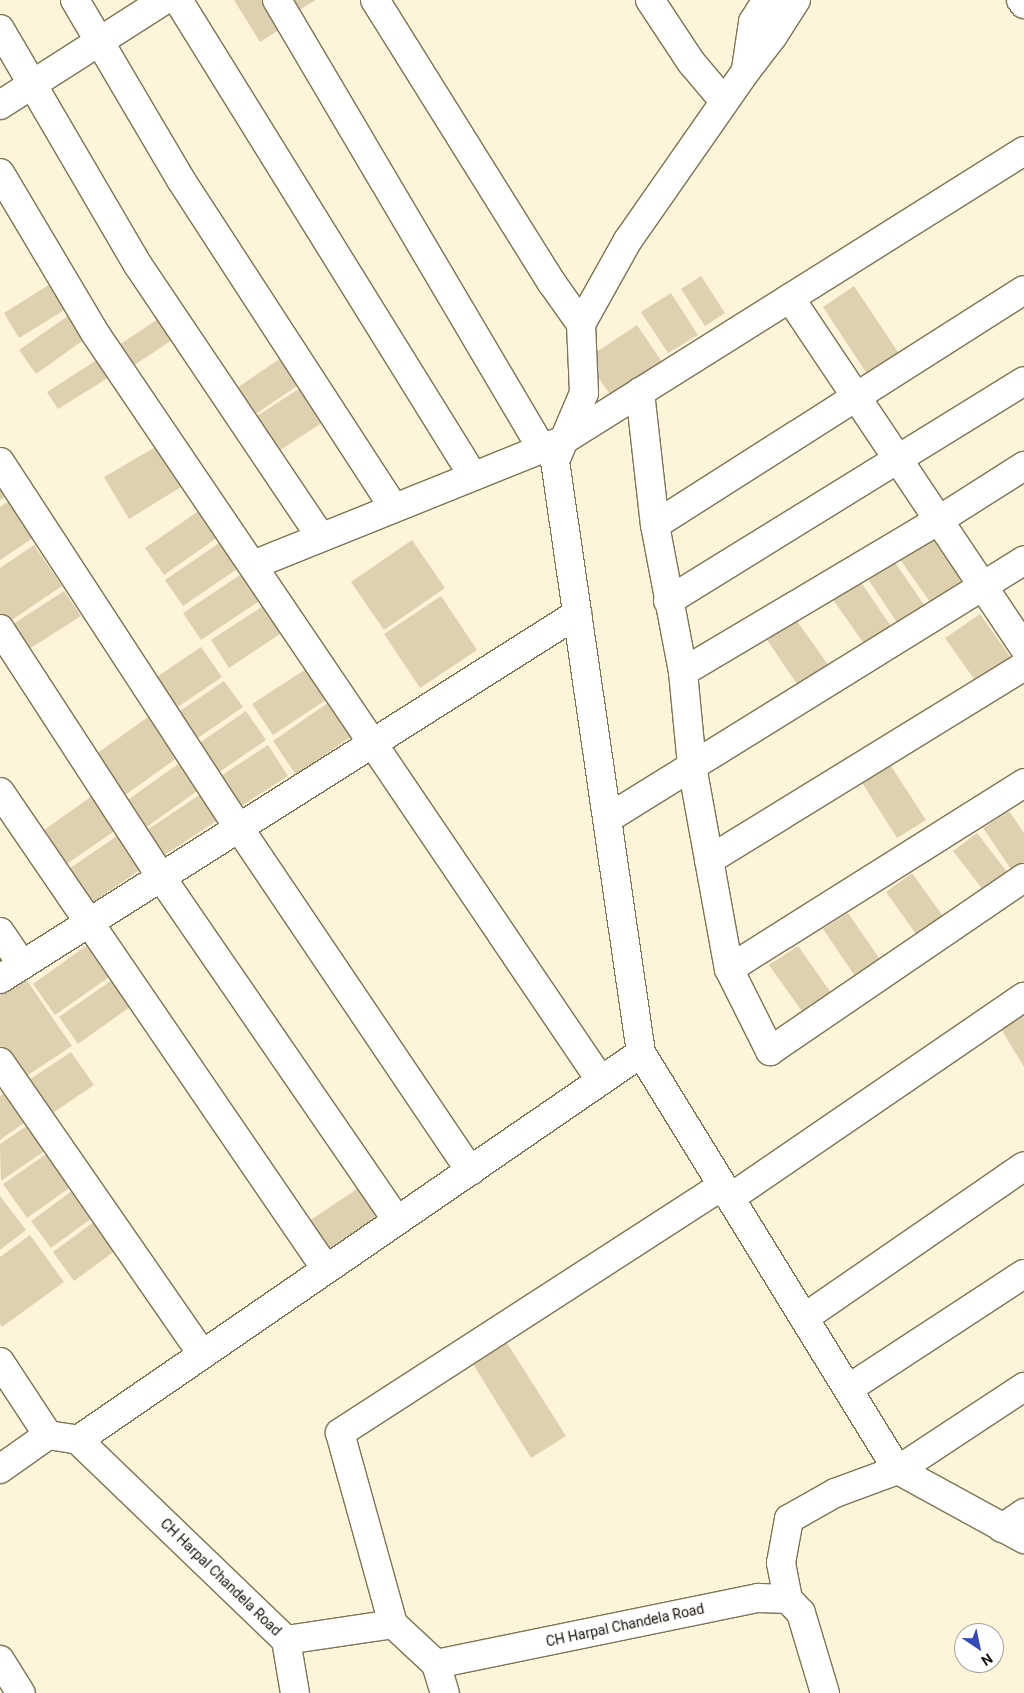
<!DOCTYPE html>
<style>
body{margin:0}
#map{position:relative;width:1024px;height:1693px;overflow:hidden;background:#fef4d9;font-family:Roboto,sans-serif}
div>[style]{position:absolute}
.building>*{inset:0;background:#ded1b0}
.roads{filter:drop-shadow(1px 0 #7e7354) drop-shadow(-1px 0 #7e7354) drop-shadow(0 1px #7e7354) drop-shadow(0 -1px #7e7354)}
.minor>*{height:28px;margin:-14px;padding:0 14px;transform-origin:14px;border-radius:14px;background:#fff}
.tertiary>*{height:28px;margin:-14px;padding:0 14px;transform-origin:14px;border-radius:14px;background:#fff}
span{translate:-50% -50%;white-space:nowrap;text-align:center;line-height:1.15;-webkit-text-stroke:4px #fff;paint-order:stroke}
.street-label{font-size:14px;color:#171207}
.north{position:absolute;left:954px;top:1623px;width:50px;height:50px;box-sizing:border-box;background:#fff;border:1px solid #a2a09c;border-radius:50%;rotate:146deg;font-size:14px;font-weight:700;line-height:20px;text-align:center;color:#171207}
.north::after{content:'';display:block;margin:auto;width:18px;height:22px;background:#3649bb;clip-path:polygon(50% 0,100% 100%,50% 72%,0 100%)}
</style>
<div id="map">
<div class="building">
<i style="clip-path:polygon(234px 0,271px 0,287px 25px,260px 42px)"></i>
<i style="clip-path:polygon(279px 0,316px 0,289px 16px)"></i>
<i style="clip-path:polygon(701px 276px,725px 313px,705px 326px,681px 289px)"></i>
<i style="clip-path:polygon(55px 281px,71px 306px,19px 338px,4px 313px)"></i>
<i style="clip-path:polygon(854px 286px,900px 355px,869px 377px,823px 307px)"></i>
<i style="clip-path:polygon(671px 293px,698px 335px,668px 353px,641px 312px)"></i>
<i style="clip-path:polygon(72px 313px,89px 336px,36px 374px,19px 350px)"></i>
<i style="clip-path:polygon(164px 315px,178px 336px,124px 372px,110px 351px)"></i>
<i style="clip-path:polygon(637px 325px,662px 362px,611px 396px,586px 359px)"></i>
<i style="clip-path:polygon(288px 353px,306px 380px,248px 419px,231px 392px)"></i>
<i style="clip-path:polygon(100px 358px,111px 376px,58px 409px,47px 392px)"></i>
<i style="clip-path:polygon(309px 382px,331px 417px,271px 456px,248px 422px)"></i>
<i style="clip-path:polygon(157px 446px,181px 487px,129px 519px,104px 477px)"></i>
<i style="clip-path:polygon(0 489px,5px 497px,0 500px)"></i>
<i style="clip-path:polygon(8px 502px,33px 538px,0 560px,0 507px)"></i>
<i style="clip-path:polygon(200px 510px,218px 537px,164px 575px,145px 548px)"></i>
<i style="clip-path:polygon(928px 532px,962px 582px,931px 603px,896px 554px)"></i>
<i style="clip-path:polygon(412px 540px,445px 588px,384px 630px,351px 582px)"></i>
<i style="clip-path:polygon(222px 541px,240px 567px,183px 606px,165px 580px)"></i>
<i style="clip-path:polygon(34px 545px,62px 586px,6px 624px,0 616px,0 568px)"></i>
<i style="clip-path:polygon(890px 555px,927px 609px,900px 627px,864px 573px)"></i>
<i style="clip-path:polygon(243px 573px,261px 600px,201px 640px,183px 613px)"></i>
<i style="clip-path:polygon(856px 575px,893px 629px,867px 648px,829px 594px)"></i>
<i style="clip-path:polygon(64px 591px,81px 616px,26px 651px,10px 626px)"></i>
<i style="clip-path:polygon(441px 596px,477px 650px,420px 688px,384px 634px)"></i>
<i style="clip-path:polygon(263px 606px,280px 634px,229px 668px,211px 640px)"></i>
<i style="clip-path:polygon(792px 614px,829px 666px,799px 687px,763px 634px)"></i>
<i style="clip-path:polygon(980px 614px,1016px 665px,981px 689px,945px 638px)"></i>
<i style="clip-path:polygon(201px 647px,222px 677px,166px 715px,145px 685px)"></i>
<i style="clip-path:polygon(306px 669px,326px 700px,273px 735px,252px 704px)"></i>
<i style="clip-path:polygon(224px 681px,243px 707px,192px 742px,174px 715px)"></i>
<i style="clip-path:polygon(329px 702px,352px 736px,296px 775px,273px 741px)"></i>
<i style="clip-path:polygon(246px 711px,266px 740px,212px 777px,192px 748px)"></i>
<i style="clip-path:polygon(148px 717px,177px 758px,121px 798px,92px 757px)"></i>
<i style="clip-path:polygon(268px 745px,288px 776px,232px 812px,213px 781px)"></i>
<i style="clip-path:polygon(181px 762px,200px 789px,141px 831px,122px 804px)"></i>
<i style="clip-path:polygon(889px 763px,926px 820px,897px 838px,861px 781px)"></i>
<i style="clip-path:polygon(201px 794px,218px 820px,161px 857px,144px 832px)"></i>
<i style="clip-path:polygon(92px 796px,116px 830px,61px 868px,37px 835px)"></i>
<i style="clip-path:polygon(1009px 811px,1024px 833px,1024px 873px,1017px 878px,983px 828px)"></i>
<i style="clip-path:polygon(977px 833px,1014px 881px,990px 899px,953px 851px)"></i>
<i style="clip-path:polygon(120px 834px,144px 867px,86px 907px,63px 873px)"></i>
<i style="clip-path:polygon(912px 873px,950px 926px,924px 945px,886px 892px)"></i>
<i style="clip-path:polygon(848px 913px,886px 968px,861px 985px,823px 929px)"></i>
<i style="clip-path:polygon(90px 943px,112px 975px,55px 1015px,33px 984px)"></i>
<i style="clip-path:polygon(798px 946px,834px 997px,806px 1017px,769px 965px)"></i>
<i style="clip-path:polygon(116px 977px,134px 1004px,78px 1044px,59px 1017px)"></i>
<i style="clip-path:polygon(26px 979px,72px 1046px,19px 1081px,0 1053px,0 996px)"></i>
<i style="clip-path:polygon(1024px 1009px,1024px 1067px,998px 1024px)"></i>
<i style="clip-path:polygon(71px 1052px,94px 1085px,41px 1121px,18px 1087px)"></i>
<i style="clip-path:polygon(6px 1092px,27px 1121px,0 1140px,0 1096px)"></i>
<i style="clip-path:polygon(28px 1125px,46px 1150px,1px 1181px,0 1144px)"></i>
<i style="clip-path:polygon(49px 1152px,72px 1186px,27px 1218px,3px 1184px)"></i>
<i style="clip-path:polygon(360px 1187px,383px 1220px,322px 1260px,300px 1227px)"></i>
<i style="clip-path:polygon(76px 1188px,96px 1215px,51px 1248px,31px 1221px)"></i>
<i style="clip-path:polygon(0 1196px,26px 1230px,0 1250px)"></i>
<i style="clip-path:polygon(95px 1221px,116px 1250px,74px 1281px,53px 1252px)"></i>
<i style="clip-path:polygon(30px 1235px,64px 1282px,2px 1327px,0 1324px,0 1257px)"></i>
<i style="clip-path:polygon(502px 1335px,566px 1436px,531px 1458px,468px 1356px)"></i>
</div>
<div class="roads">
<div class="minor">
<i style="left:75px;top:0;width:209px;rotate:59.5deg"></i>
<i style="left:181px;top:180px;width:391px;rotate:57deg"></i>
<i style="left:178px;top:0;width:560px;rotate:58.21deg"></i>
<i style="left:277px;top:0;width:521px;rotate:59.45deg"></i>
<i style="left:375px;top:0;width:334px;rotate:58deg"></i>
<i style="left:552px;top:283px;width:50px;rotate:54.7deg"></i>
<i style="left:650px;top:0;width:74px;rotate:56.5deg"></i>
<i style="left:691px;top:62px;width:51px;rotate:49.8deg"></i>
<i style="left:1021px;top:0;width:5px;rotate:53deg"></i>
<i style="left:0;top:29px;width:273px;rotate:59.7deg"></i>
<i style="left:138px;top:265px;width:328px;rotate:56.1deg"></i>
<i style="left:0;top:105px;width:195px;rotate:-32.6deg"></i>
<i style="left:0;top:173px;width:186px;rotate:59.3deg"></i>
<i style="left:95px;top:333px;width:903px;rotate:55.92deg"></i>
<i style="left:790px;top:298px;width:421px;rotate:56.2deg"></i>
<i style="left:640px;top:392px;width:134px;rotate:83.6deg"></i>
<i style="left:655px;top:525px;width:150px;rotate:79.2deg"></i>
<i style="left:683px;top:672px;width:94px;rotate:84.5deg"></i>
<i style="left:692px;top:766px;width:206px;rotate:79.7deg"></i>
<i style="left:729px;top:969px;width:92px;rotate:63.4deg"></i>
<i style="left:770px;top:1051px;width:307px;rotate:-34.3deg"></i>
<i style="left:0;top:462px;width:437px;rotate:56.9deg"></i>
<i style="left:239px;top:828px;width:414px;rotate:56deg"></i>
<i style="left:655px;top:525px;width:437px;rotate:-32.5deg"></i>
<i style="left:253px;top:565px;width:335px;rotate:-21.9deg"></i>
<i style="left:564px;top:440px;width:543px;rotate:-32.14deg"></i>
<i style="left:668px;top:601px;width:418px;rotate:-31.7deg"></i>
<i style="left:0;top:629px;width:296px;rotate:57deg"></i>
<i style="left:161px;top:877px;width:417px;rotate:55.5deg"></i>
<i style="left:683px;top:672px;width:298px;rotate:-30.7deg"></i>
<i style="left:939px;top:520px;width:101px;rotate:-32.4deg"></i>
<i style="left:0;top:792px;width:578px;rotate:55.65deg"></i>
<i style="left:607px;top:819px;width:491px;rotate:-31.8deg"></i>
<i style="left:709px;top:860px;width:370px;rotate:-31.6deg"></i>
<i style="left:0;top:932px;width:40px;rotate:56deg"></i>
<i style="left:729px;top:969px;width:349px;rotate:-32.2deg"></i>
<i style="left:0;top:979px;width:683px;rotate:-32.32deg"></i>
<i style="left:0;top:1062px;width:355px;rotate:55.3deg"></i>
<i style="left:730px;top:1198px;width:356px;rotate:-34.4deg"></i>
<i style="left:804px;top:1318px;width:267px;rotate:-34.6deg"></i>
<i style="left:0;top:1362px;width:87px;rotate:56.7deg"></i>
<i style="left:48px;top:1435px;width:30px;rotate:9deg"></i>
<i style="left:78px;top:1440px;width:289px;rotate:43.9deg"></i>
<i style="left:286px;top:1640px;width:108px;rotate:-8.5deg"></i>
<i style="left:393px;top:1624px;width:59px;rotate:42.9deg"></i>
<i style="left:436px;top:1664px;width:329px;rotate:-11.6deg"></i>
<i style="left:758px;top:1598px;width:30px;rotate:2deg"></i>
<i style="left:848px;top:1389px;width:210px;rotate:-33.2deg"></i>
<i style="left:78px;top:1440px;width:683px;rotate:-34.5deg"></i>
<i style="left:0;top:1469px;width:59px;rotate:-35.3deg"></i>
<i style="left:1002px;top:1528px;width:27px;rotate:-34deg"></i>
<i style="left:393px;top:1624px;width:198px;rotate:-105.5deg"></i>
<i style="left:340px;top:1433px;width:455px;rotate:-32.9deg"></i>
<i style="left:286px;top:1640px;width:54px;rotate:80.4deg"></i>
<i style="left:0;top:1660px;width:39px;rotate:58deg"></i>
<i style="left:436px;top:1664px;width:30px;rotate:73deg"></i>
<i style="left:825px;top:1693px;width:84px;rotate:-106.7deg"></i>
<i style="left:801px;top:1613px;width:19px;rotate:-133deg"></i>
<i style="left:788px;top:1599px;width:37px;rotate:-101deg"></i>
<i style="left:781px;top:1563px;width:45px;rotate:-79.7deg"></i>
<i style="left:789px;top:1519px;width:53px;rotate:-29.5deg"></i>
<i style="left:835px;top:1493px;width:67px;rotate:-20.1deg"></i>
<i style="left:898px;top:1470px;width:151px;rotate:-33.4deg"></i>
</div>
<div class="tertiary">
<i style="left:796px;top:0;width:43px;rotate:122.6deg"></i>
<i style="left:773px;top:36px;width:44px;rotate:127.6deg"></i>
<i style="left:746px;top:71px;width:206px;rotate:124.9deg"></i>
<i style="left:628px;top:240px;width:96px;rotate:119.2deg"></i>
<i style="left:581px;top:324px;width:69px;rotate:87.5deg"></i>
<i style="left:584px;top:393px;width:74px;rotate:113.1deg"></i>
<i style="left:555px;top:461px;width:598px;rotate:81.73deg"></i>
<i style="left:641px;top:1053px;width:490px;rotate:58.4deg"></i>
<i style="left:898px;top:1470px;width:144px;rotate:28.7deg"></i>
<i style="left:746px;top:69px;width:48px;rotate:-81.5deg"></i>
<i style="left:753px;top:22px;width:26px;rotate:-58deg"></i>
</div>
</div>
<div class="street-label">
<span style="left:221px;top:1577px;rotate:44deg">CH Harpal Chandela Road</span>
<span style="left:625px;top:1625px;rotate:-12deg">CH Harpal Chandela Road</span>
</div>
<div class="north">N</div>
</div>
